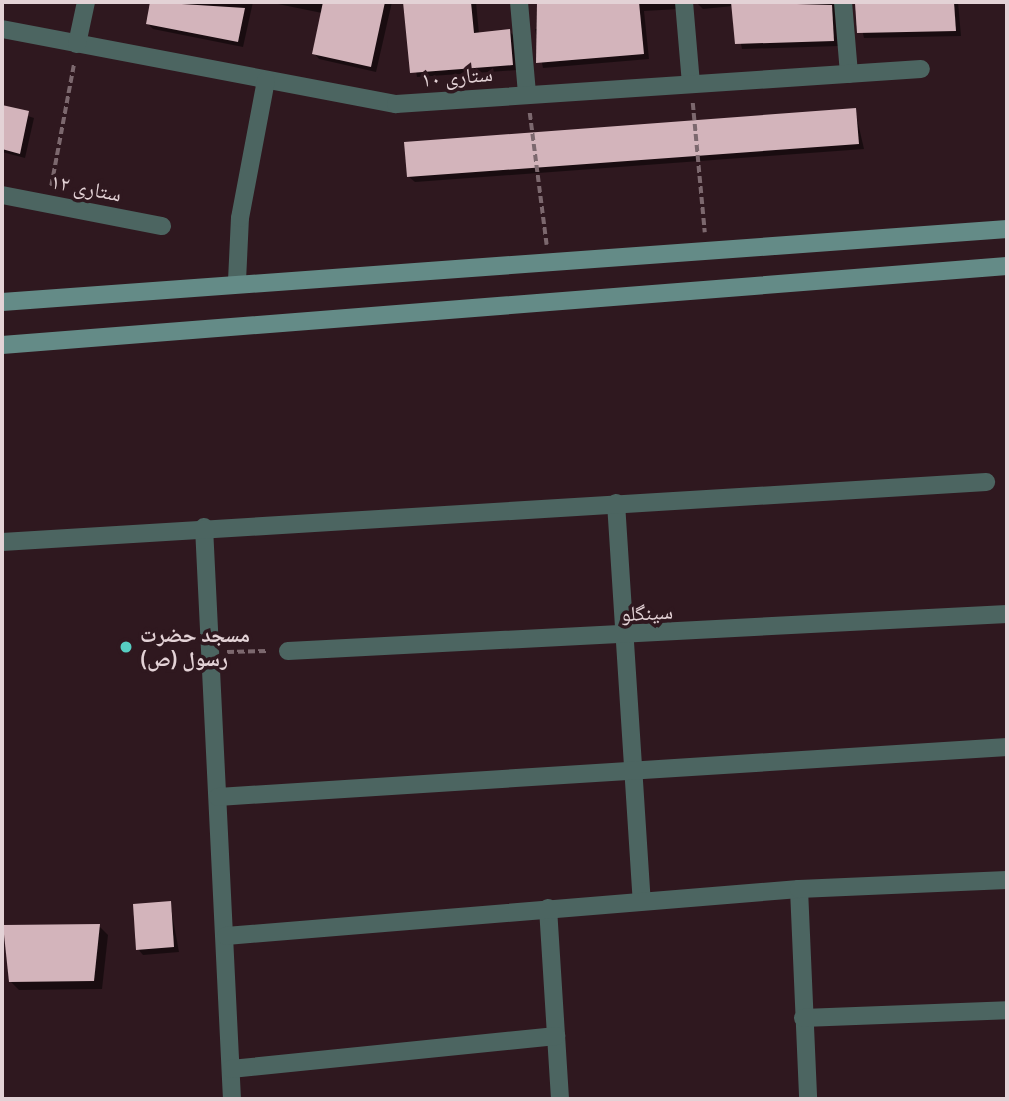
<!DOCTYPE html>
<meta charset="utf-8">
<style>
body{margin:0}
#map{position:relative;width:1009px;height:1101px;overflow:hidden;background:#2f181f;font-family:Cabin,"Noto Naskh Arabic",sans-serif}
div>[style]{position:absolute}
.shadow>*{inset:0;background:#0007}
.building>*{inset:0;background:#d3b4bb}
.path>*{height:3.5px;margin-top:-1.75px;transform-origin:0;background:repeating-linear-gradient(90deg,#7c686e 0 7px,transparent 0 10.5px)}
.street>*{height:18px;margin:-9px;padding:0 9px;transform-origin:9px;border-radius:9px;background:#4c6561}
.secondary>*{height:18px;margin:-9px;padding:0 9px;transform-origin:9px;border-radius:9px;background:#648b87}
.dots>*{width:19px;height:19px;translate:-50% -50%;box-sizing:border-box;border:4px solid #2f181f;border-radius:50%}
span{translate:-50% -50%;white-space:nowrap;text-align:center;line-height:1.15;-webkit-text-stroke:7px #2f181f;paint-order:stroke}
.street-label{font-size:21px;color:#e3d2d6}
.poi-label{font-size:21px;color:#e3d2d6;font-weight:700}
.left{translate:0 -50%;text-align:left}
.frame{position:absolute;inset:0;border:4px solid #e3d2d6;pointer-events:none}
</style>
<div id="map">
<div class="shadow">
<i style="clip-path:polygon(152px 2px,253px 2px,243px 47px,153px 29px,147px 23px)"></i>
<i style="clip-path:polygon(268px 2px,392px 2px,376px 72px,319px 59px,314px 53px,322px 13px)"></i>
<i style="clip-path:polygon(405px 2px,476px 2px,479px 34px,509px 31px,515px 37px,518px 70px,417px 77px)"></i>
<i style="clip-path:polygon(539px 2px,684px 2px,679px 9px,644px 11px,649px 59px,543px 68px,535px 29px,541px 29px)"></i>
<i style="clip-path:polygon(696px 2px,843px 2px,839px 46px,742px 49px,733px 6px,703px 9px)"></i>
<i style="clip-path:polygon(856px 2px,958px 2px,961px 36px,864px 38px)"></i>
<i style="clip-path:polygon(2px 108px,34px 118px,25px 158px,2px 152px)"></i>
<i style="clip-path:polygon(855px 110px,864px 149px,415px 182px,409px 177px)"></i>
<i style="clip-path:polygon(170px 903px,179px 952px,143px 955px,138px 949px)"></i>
<i style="clip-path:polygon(99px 926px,108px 935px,102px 989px,19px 990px,10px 981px)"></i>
</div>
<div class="building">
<i style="clip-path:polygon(150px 2px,245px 8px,238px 42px,146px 24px)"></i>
<i style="clip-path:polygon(323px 2px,385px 2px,371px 67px,312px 54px)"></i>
<i style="clip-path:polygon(403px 2px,471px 2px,474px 33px,510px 29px,513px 65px,410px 73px)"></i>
<i style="clip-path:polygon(537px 2px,639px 2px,644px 54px,536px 63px)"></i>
<i style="clip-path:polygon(731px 2px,832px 5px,834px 41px,735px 44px)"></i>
<i style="clip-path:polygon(954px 2px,956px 31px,857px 33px,855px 3px)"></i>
<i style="clip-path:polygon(2px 105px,29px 111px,20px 154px,2px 149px)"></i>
<i style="clip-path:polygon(856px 108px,859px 144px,407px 177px,404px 142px)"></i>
<i style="clip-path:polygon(171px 901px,174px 947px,136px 950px,133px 904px)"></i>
<i style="clip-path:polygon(100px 924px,94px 981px,9px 982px,3px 925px)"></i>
</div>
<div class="path">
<i style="left:693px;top:103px;width:130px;rotate:84.7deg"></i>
<i style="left:530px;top:113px;width:133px;rotate:82.7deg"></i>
<i style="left:51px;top:186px;width:125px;rotate:-79.4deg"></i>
<i style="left:227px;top:652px;width:42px;rotate:-1.4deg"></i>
</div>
<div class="street">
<i style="left:519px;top:2px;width:92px;rotate:85deg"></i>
<i style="left:684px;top:2px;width:82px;rotate:85.1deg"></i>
<i style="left:843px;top:2px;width:72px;rotate:85.2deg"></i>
<i style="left:2px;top:29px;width:401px;rotate:10.8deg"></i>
<i style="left:396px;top:104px;width:526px;rotate:-3.81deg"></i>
<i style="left:77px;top:44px;width:43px;rotate:-77.9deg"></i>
<i style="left:2px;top:195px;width:163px;rotate:11deg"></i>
<i style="left:237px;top:281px;width:63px;rotate:-87.3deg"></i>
<i style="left:240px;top:218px;width:140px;rotate:-79.3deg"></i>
<i style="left:616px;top:503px;width:398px;rotate:86.3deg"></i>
<i style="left:204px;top:527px;width:573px;rotate:87.2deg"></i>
<i style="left:2px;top:542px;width:986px;rotate:-3.49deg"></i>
<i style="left:288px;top:651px;width:720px;rotate:-2.95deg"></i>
<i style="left:218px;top:797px;width:791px;rotate:-3.63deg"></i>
<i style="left:799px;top:889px;width:210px;rotate:87.5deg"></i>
<i style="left:548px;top:908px;width:191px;rotate:86.4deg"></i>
<i style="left:226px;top:936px;width:575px;rotate:-4.69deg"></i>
<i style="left:799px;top:889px;width:208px;rotate:-2.5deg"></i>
<i style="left:803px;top:1018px;width:204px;rotate:-2.2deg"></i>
<i style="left:231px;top:1069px;width:327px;rotate:-5.8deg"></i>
</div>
<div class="secondary">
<i style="left:2px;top:302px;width:1008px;rotate:-4.15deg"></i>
<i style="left:2px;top:345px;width:1008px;rotate:-4.49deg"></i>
</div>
<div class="dots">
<i style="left:126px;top:647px;background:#57cec2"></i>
</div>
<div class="street-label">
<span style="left:457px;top:77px;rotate:-5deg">ستاری ۱۰</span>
<span style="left:86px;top:188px;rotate:11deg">ستاری ۱۲</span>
<span style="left:647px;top:613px;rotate:-3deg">سینگلو</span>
</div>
<div class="poi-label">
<span class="left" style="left:140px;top:647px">مسجد حضرت<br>رسول (ص)</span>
</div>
<div class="frame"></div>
</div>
